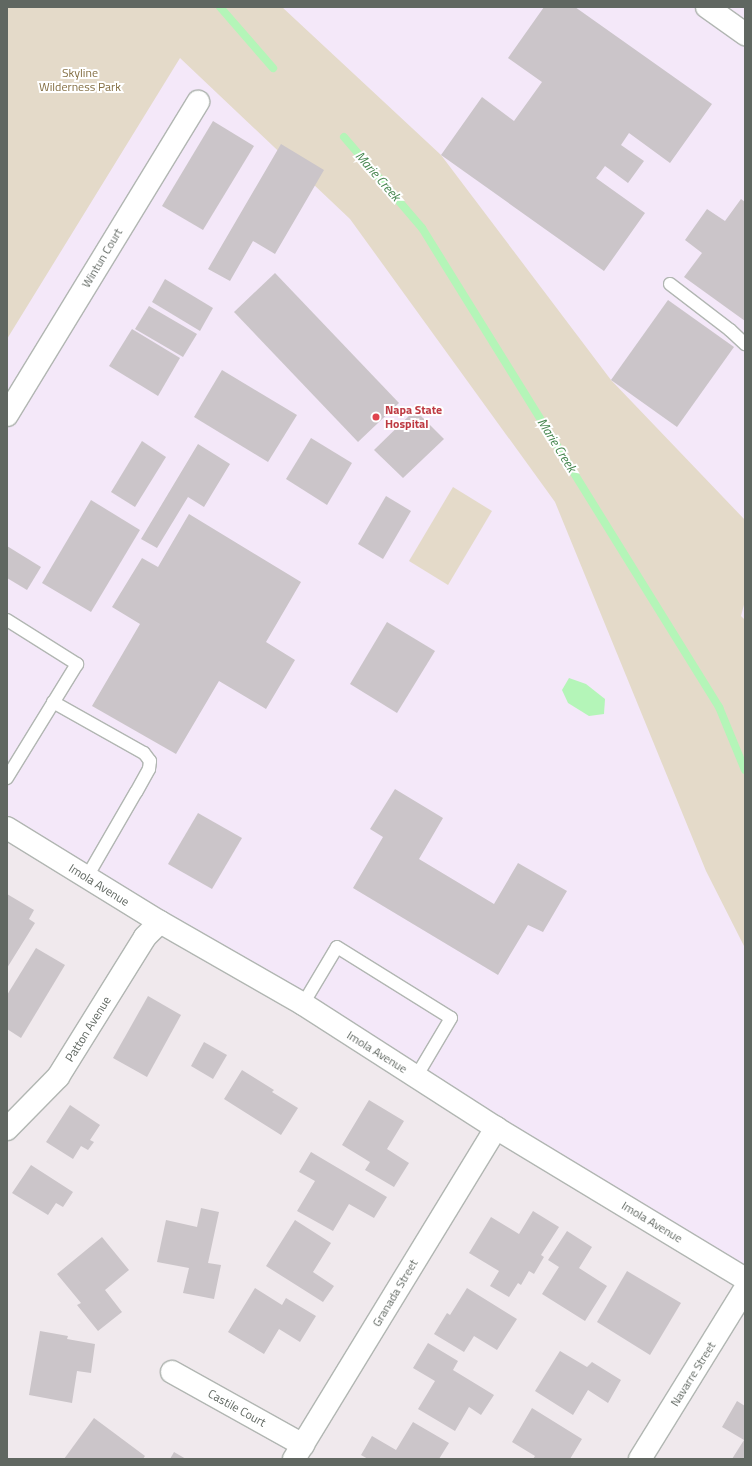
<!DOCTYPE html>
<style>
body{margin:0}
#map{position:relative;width:752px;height:1466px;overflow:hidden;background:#f0e9ed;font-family:"Titillium Web",sans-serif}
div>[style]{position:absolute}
.medical>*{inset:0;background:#f4e8f9}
.green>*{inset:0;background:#e4dac9}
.water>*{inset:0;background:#b4f5b8}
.stream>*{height:8px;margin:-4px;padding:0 4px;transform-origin:4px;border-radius:4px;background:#b4f5b8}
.building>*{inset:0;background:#cbc5c9}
.roads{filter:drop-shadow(1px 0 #b1b6b2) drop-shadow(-1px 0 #b1b6b2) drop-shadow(0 1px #b1b6b2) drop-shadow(0 -1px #b1b6b2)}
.lane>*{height:12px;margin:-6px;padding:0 6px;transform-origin:6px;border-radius:6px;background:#fff}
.street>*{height:22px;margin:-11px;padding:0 11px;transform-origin:11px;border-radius:11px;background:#fff}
.secondary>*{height:22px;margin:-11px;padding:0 11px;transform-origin:11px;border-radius:11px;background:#fff}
.dots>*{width:11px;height:11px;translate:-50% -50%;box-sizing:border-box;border:2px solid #fff;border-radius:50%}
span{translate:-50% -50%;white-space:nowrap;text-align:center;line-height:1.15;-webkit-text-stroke:4px #fff;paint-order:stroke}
.park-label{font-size:12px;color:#836e42}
.street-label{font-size:12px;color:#606761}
.health-label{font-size:12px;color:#be3a42;font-weight:700}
.left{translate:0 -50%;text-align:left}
.water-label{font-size:13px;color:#43844c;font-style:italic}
.frame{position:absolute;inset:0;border:8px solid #606761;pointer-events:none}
</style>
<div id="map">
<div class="medical">
<i style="clip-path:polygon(7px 7px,745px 7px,745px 1279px,7px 828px)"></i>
</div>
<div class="green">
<i style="clip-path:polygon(7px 7px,282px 7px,441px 155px,611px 380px,745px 520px,745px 601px,741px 616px,745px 620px,745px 948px,706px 871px,555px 502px,350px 219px,180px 58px,7px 339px)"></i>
<i style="clip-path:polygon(453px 487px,492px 511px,448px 585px,409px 561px)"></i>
</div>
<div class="water">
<i style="clip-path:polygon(569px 678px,586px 684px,605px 699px,604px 714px,589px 716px,568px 703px,562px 690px)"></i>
</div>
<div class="stream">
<i style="left:220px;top:7px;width:81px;rotate:49deg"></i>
<i style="left:344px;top:137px;width:120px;rotate:49.4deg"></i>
<i style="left:422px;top:228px;width:564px;rotate:58.2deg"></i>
<i style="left:719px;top:707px;width:68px;rotate:67.6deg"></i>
</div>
<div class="building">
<i style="clip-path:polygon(544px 7px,575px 7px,712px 104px,670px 163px,629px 133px,621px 145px,644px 161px,628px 183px,605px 166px,596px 178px,645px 213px,604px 271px,441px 155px,482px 97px,514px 121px,542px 82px,508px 58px)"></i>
<i style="clip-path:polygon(213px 121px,254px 146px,203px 230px,162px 206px)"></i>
<i style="clip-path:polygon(281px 144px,324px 170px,275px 254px,253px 241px,230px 281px,208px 269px)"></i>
<i style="clip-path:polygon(741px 199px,745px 202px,745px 321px,684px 277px,702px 253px,685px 240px,707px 209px,725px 221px)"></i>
<i style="clip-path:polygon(275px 273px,399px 403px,358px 442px,234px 312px)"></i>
<i style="clip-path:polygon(165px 279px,213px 308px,200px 331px,152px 302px)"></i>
<i style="clip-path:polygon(668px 300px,734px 347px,677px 427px,611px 380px)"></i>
<i style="clip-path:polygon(149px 306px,197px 334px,183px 357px,135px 329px)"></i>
<i style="clip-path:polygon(132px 329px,180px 358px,158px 396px,109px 366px)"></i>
<i style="clip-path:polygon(222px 370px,297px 415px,268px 462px,194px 417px)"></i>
<i style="clip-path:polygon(415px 410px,444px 439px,403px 478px,374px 450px)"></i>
<i style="clip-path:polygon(311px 438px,352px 463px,327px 505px,286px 479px)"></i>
<i style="clip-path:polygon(142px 441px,166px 457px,135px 507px,111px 492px)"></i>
<i style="clip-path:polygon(198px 444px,230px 464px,204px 507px,188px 497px,157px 548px,141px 539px)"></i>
<i style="clip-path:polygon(386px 496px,411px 511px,383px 559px,358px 544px)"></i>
<i style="clip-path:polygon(91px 500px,140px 530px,91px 612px,42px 583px)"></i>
<i style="clip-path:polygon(189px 514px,301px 582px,266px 642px,295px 660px,266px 709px,219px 681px,176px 754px,92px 706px,140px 624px,112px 607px,142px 558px,158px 567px)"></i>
<i style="clip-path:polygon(7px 546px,41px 567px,27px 590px,7px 578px)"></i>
<i style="clip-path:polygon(387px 622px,435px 651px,397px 713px,350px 684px)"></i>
<i style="clip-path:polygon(395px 789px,443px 818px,419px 859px,494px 904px,518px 863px,567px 891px,543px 932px,528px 925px,498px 975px,353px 888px,383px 837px,370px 829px)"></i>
<i style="clip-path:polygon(198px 813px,242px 838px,212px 889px,168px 864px)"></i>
<i style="clip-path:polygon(7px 894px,34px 910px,29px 919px,35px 923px,7px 968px)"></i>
<i style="clip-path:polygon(36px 948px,65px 965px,21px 1038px,7px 1029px,7px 995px)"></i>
<i style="clip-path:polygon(148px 996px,181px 1015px,147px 1077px,113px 1058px)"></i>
<i style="clip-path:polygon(204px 1042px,227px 1055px,213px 1079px,191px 1066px)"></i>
<i style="clip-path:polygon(242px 1070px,274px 1090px,272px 1092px,298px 1108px,281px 1135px,224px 1099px)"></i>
<i style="clip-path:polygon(369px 1100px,404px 1121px,387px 1149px,409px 1163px,394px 1187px,365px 1170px,370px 1162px,342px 1145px)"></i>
<i style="clip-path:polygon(70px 1105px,100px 1125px,90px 1140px,94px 1142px,88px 1150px,81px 1146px,73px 1159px,46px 1142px)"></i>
<i style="clip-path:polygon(311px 1152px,387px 1197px,374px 1218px,349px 1204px,333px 1231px,297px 1211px,315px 1181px,299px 1172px)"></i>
<i style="clip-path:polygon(31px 1165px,73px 1192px,63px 1207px,56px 1203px,48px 1215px,12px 1193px)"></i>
<i style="clip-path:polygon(201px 1208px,219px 1212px,208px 1263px,221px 1265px,214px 1299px,183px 1293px,189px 1268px,157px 1262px,166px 1220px,197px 1227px)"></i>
<i style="clip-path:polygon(533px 1211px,559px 1227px,541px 1255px,544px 1257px,534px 1274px,529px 1271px,521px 1285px,518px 1283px,509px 1297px,490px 1286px,499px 1271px,469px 1253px,491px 1217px,519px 1234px)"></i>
<i style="clip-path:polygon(295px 1220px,331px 1243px,313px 1272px,334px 1286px,323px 1302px,266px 1266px)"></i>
<i style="clip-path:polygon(567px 1231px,592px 1247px,579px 1268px,607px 1286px,585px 1321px,542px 1294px,559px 1267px,548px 1260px)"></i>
<i style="clip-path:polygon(102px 1237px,129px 1270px,105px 1290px,122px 1312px,98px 1331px,77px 1305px,81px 1303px,57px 1274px)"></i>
<i style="clip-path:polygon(627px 1271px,681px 1303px,650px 1355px,597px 1322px)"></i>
<i style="clip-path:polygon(255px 1288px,282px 1305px,286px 1298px,316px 1316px,300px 1342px,279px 1329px,264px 1354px,228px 1332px)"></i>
<i style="clip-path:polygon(467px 1288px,517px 1319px,497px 1350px,474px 1336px,464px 1352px,434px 1334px,447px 1313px,450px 1315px)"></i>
<i style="clip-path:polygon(40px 1331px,68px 1336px,67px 1339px,95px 1344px,91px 1373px,77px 1371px,72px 1403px,29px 1395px)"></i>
<i style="clip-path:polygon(428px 1343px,458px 1361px,453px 1370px,494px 1395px,481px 1415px,469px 1407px,455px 1431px,418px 1409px,435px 1381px,413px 1368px)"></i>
<i style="clip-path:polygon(560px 1351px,587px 1367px,592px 1362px,621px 1380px,608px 1403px,588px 1390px,573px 1415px,535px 1391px)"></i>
<i style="clip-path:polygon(737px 1401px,745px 1406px,745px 1459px,732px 1459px,744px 1440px,722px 1427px)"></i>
<i style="clip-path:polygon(532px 1408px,582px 1439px,570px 1459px,533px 1459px,535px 1456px,512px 1442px)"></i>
<i style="clip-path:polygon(94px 1418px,145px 1456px,143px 1459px,64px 1459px)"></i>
<i style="clip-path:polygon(413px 1422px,449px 1443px,439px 1459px,368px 1459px,361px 1455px,372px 1436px,396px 1450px)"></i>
<i style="clip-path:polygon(174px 1452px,186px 1459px,170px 1459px)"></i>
</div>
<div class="roads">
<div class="lane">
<i style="left:670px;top:284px;width:76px;rotate:37.5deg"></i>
<i style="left:730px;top:330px;width:21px;rotate:43deg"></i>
<i style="left:7px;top:620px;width:83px;rotate:32.2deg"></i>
<i style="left:77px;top:664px;width:134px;rotate:121.6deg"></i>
<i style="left:53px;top:702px;width:104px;rotate:29.3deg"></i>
<i style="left:144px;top:753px;width:10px;rotate:53deg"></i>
<i style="left:150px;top:761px;width:8px;rotate:97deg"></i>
<i style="left:149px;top:769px;width:26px;rotate:119deg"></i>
<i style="left:136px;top:792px;width:98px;rotate:120deg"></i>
<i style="left:303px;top:1004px;width:66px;rotate:-59.2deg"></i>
<i style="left:337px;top:947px;width:134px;rotate:31.9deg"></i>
<i style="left:451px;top:1018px;width:69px;rotate:120.7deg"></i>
</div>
<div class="street">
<i style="left:707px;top:7px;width:47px;rotate:35.4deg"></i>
<i style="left:7px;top:415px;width:367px;rotate:-58.6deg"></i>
<i style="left:7px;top:1129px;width:73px;rotate:-45.6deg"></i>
<i style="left:58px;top:1077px;width:165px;rotate:-58.1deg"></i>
<i style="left:145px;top:937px;width:21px;rotate:-45deg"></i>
<i style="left:172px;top:1372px;width:150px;rotate:29.1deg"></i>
<i style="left:294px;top:1459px;width:388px;rotate:-58.6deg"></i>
<i style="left:640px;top:1459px;width:200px;rotate:-58.3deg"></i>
</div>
<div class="secondary">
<i style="left:7px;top:828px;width:180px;rotate:31.6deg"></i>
<i style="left:160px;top:922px;width:165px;rotate:29.8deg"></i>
<i style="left:303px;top:1004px;width:229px;rotate:32.7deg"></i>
<i style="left:496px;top:1128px;width:291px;rotate:31.2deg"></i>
</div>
</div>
<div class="dots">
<i style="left:376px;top:417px;background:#e0444e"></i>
</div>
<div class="park-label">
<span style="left:80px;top:80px">Skyline<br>Wilderness Park</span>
</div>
<div class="street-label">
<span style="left:102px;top:258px;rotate:-59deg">Wintun Court</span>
<span style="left:99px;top:885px;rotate:32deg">Imola Avenue</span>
<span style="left:88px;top:1029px;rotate:-58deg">Patton Avenue</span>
<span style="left:377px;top:1052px;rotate:32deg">Imola Avenue</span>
<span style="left:652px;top:1222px;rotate:31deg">Imola Avenue</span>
<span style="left:395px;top:1293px;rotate:-59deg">Granada Street</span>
<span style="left:693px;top:1374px;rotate:-58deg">Navarre Street</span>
<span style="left:237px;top:1408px;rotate:29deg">Castile Court</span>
</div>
<div class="health-label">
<span class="left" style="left:385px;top:417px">Napa State<br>Hospital</span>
</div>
<div class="water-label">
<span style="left:378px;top:176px;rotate:49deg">Marie Creek</span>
<span style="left:557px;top:445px;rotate:58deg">Marie Creek</span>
</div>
<div class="frame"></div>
</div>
